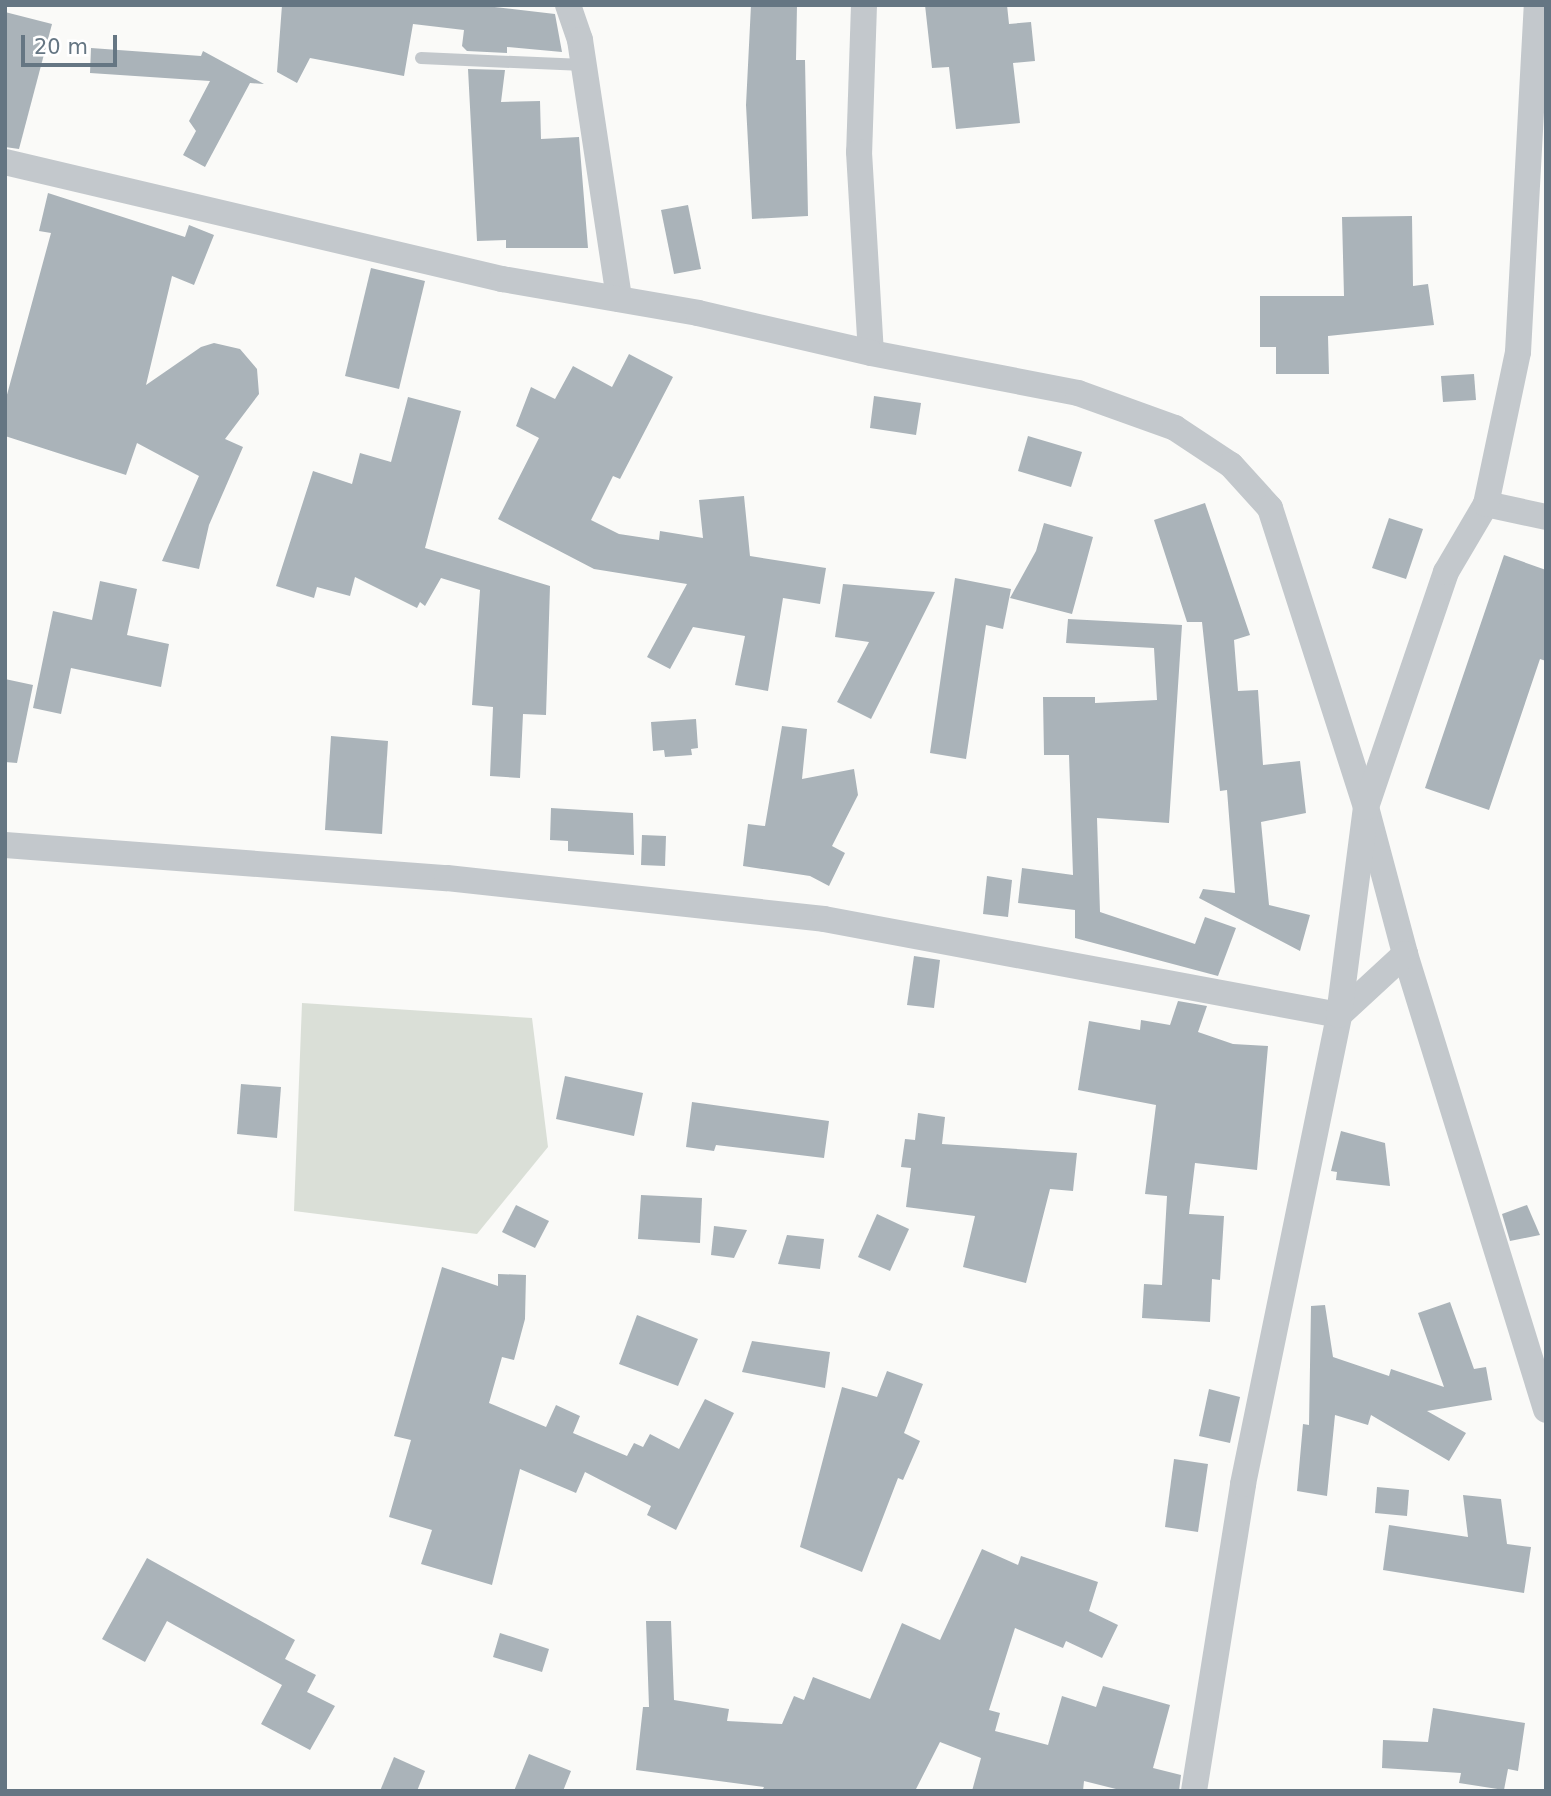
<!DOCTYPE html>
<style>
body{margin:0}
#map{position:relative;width:1551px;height:1796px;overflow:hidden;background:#fafaf8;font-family:"DejaVu Sans",sans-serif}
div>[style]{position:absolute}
.green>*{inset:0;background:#dadfd7}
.building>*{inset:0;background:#aab3b9}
.service>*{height:12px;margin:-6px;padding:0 6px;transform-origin:6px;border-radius:6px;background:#c3c8cc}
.minor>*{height:26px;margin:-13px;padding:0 13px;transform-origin:13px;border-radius:13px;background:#c3c8cc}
span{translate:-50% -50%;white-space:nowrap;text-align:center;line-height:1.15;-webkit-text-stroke:7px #fff;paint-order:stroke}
.frame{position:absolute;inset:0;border:7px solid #657683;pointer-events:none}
.scale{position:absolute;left:21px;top:35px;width:96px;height:32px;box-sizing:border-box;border:4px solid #657683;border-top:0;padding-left:9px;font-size:21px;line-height:24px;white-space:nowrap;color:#657683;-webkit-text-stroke:5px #fff;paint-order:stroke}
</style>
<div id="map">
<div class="green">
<i style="clip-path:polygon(302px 1003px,532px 1018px,548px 1147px,477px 1234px,294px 1211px)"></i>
</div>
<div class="building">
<i style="clip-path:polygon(282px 5px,477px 5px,555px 14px,562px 52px,507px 47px,507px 53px,467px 51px,462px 46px,464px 30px,413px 24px,404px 76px,310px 58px,297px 83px,277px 72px)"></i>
<i style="clip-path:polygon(751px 5px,797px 5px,796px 60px,805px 60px,808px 216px,752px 219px,746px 105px)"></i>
<i style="clip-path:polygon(925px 5px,1007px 5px,1009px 24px,1031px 22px,1035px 61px,1013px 63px,1020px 123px,956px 129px,949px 67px,932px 68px)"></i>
<i style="clip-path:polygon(5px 12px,52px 24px,19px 149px,5px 147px)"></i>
<i style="clip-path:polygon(91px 48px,201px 56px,203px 51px,264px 84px,250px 83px,205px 167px,183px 155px,196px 131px,189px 121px,210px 81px,90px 73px)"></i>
<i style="clip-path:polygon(468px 69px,505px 70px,501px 102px,540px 101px,541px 139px,579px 137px,588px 248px,506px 248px,506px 240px,477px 241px)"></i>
<i style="clip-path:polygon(48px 193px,185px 237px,189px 225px,214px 235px,194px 285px,172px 276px,146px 385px,201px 347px,214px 343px,240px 349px,257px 369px,259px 394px,225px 439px,243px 447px,209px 525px,199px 569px,162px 561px,199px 476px,137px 443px,126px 475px,5px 436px,5px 402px,51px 233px,39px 231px)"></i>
<i style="clip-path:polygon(688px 205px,701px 269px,674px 274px,661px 210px)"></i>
<i style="clip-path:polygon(1412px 216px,1413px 286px,1428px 284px,1434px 325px,1328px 336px,1329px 374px,1276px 374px,1276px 347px,1260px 347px,1260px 296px,1344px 296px,1342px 217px)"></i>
<i style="clip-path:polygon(371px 268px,425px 281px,399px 389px,345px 376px)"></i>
<i style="clip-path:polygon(629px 354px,673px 377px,620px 479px,613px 476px,591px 520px,619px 534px,659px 540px,660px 531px,703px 538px,699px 500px,744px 496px,750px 556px,826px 568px,820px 604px,783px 598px,768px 691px,735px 685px,745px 636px,693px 627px,670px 669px,647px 657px,687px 584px,594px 569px,498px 519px,539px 438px,516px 426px,531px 387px,555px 399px,573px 366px,612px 387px)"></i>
<i style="clip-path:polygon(1474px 374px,1476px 400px,1443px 402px,1441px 376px)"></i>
<i style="clip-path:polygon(874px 396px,921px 403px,916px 435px,870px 428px)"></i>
<i style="clip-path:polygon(408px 397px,461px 411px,425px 548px,550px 586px,546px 715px,523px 714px,520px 778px,490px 776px,493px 707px,472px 705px,480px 590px,441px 578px,425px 606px,420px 602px,417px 608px,355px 577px,350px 596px,317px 587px,314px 598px,276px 586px,313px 471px,352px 484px,360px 453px,391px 462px)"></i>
<i style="clip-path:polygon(1028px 436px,1082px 452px,1071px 487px,1018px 471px)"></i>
<i style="clip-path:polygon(1205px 503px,1250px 635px,1234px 640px,1238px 691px,1258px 690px,1263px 765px,1300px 761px,1306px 813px,1261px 822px,1269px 905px,1310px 915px,1300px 951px,1199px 898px,1203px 889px,1235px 893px,1227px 790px,1220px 791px,1202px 622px,1187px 622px,1154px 520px)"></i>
<i style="clip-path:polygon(1389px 518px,1423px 529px,1406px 579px,1372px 568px)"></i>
<i style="clip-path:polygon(1044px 523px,1093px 537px,1072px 614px,1010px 598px,1036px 551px)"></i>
<i style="clip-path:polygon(1504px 555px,1546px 570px,1546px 661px,1540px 659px,1489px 810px,1425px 788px)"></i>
<i style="clip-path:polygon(955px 578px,1011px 589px,1003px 629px,986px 625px,966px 759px,930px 753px)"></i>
<i style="clip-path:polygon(100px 581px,137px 589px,127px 635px,169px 644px,161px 687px,71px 668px,61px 714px,33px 708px,53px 611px,92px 620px)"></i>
<i style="clip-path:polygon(843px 584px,935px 592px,871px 719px,837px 702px,869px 642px,835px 637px)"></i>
<i style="clip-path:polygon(1068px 619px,1182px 625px,1169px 823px,1097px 818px,1100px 912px,1195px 944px,1205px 917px,1236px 928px,1218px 976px,1075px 938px,1075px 910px,1018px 903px,1022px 868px,1073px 875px,1069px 755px,1044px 755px,1043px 697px,1095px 697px,1095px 703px,1157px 700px,1154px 648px,1066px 643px)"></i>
<i style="clip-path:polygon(5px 679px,33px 685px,17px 763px,5px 762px)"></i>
<i style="clip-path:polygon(696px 719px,698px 748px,691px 749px,692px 755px,665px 757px,664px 750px,653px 751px,651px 722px)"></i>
<i style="clip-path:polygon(782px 726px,807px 729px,802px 779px,854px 769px,858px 795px,832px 846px,845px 853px,829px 886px,810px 876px,743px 866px,748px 824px,765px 826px)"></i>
<i style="clip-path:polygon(331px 736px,388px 741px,382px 834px,325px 830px)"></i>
<i style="clip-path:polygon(551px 808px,633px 813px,634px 855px,568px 851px,568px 841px,550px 840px)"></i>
<i style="clip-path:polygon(642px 835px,666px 836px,665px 866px,641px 865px)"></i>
<i style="clip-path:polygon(987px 876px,1012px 880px,1008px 917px,983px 914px)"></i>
<i style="clip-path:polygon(914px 956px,940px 960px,934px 1008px,907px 1005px)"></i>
<i style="clip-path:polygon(1178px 1001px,1207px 1006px,1198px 1032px,1233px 1044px,1268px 1046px,1257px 1170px,1195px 1163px,1189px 1214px,1224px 1216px,1220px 1280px,1212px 1279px,1210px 1322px,1142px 1318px,1144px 1284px,1162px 1285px,1167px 1196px,1145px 1194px,1156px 1105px,1078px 1090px,1089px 1021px,1140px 1030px,1141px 1020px,1170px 1025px)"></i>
<i style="clip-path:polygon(565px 1076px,643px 1093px,634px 1136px,556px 1119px)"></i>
<i style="clip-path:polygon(241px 1084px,281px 1087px,277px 1138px,237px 1134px)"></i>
<i style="clip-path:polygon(692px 1102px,829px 1121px,824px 1158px,716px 1145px,714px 1151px,686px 1147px)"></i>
<i style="clip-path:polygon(918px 1113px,945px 1117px,942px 1144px,1077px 1153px,1073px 1191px,1050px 1189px,1026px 1283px,963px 1267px,975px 1216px,906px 1207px,911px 1168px,901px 1167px,905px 1139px,915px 1140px)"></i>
<i style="clip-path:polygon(1341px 1131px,1385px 1143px,1390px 1186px,1336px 1180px,1337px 1172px,1331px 1171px)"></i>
<i style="clip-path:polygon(641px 1195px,702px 1198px,700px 1243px,638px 1239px)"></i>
<i style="clip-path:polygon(516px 1205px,549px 1221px,535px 1248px,502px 1232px)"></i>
<i style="clip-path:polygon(1527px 1205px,1540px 1235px,1510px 1241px,1502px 1214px)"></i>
<i style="clip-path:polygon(877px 1214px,909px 1229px,890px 1271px,858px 1257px)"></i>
<i style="clip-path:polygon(714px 1226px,747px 1230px,734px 1258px,711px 1255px)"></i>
<i style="clip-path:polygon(787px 1235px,824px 1239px,820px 1269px,778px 1264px)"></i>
<i style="clip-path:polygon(442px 1267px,498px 1286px,498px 1274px,526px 1275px,525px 1319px,514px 1360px,502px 1357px,489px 1403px,546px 1427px,556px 1405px,580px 1416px,573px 1433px,627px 1456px,634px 1443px,643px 1447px,650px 1434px,679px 1449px,705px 1399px,734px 1413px,676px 1530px,647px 1515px,651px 1506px,585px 1472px,576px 1493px,520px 1469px,492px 1585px,421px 1564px,432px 1530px,389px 1517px,411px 1440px,394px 1436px)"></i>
<i style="clip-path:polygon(1450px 1302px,1474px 1369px,1486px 1367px,1492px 1400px,1427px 1411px,1466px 1433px,1449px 1461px,1371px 1415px,1368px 1425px,1335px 1415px,1327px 1496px,1297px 1491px,1303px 1424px,1309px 1425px,1311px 1306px,1325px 1305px,1333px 1357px,1389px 1376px,1391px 1369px,1444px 1387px,1418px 1313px)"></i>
<i style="clip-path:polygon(637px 1315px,698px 1339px,678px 1386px,619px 1364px)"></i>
<i style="clip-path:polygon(752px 1341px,830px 1352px,825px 1388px,742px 1372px)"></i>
<i style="clip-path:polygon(887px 1371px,923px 1384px,904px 1433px,920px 1441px,903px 1480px,898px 1478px,862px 1572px,800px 1547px,842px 1387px,877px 1397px)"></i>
<i style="clip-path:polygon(1209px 1389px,1240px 1397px,1230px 1443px,1199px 1436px)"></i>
<i style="clip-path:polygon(1174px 1459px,1208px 1464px,1198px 1532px,1165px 1527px)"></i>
<i style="clip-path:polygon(1377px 1487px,1409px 1490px,1407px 1516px,1375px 1513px)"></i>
<i style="clip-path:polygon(1463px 1495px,1501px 1499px,1507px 1544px,1531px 1547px,1524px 1593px,1383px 1570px,1389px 1525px,1468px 1537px)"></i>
<i style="clip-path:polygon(982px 1549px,1018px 1565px,1021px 1556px,1098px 1582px,1089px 1611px,1118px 1625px,1102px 1658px,1066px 1641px,1063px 1648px,1015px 1628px,989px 1710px,1000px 1713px,995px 1731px,1048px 1745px,1062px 1696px,1096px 1707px,1103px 1686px,1170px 1705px,1153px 1768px,1181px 1775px,1179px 1791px,1124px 1791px,1084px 1781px,1083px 1791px,972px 1791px,981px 1758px,940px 1742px,915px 1791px,762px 1791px,764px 1787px,636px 1770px,643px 1707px,649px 1707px,646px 1621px,671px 1621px,674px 1700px,729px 1709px,727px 1721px,782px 1724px,794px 1696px,804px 1700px,813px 1677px,870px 1699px,902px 1623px,940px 1640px)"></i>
<i style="clip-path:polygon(147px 1558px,295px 1640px,285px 1659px,316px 1675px,307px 1692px,335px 1706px,310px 1750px,261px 1724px,282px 1685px,167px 1621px,145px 1662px,102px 1639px)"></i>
<i style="clip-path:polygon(500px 1633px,549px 1649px,542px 1672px,493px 1657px)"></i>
<i style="clip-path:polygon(1433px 1708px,1525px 1723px,1518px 1771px,1508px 1769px,1504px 1790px,1459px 1783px,1461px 1773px,1382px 1768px,1383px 1740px,1428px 1742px)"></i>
<i style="clip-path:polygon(529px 1754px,571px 1771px,563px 1791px,514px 1791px)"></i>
<i style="clip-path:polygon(394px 1757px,425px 1771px,417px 1791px,380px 1791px)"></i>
</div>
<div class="service">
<i style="left:421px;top:58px;width:163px;rotate:2.5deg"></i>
</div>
<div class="minor">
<i style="left:568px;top:5px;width:37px;rotate:71deg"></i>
<i style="left:580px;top:40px;width:262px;rotate:81.4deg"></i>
<i style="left:864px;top:5px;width:147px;rotate:91.9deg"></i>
<i style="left:859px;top:152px;width:201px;rotate:86.6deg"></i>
<i style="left:871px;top:353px;width:211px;rotate:10.9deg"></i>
<i style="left:1078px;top:393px;width:103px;rotate:19.8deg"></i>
<i style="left:1175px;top:428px;width:67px;rotate:33.5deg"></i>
<i style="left:1231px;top:465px;width:58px;rotate:47.8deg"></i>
<i style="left:1270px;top:508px;width:314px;rotate:72.2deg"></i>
<i style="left:1366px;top:807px;width:152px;rotate:75.1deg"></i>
<i style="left:1405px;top:954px;width:477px;rotate:72.8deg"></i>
<i style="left:5px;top:162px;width:511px;rotate:13.25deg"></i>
<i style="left:502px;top:279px;width:199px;rotate:9.8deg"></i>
<i style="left:698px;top:313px;width:178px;rotate:13deg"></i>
<i style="left:1486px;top:504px;width:61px;rotate:12.2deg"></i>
<i style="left:5px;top:845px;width:443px;rotate:4.3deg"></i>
<i style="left:447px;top:878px;width:379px;rotate:6.2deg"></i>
<i style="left:824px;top:919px;width:524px;rotate:10.56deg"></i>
<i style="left:1339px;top:1015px;width:90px;rotate:-42.7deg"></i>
<i style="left:1194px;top:1791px;width:311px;rotate:-80.9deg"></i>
<i style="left:1243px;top:1484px;width:479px;rotate:-78.4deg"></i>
<i style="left:1339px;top:1015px;width:210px;rotate:-82.6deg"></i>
<i style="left:1366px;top:807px;width:248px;rotate:-71.2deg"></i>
<i style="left:1446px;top:572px;width:79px;rotate:-59.5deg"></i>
<i style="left:1486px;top:504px;width:155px;rotate:-78.1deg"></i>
<i style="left:1518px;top:352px;width:348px;rotate:-86.9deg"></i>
</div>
<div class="frame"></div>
<div class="scale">20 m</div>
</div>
